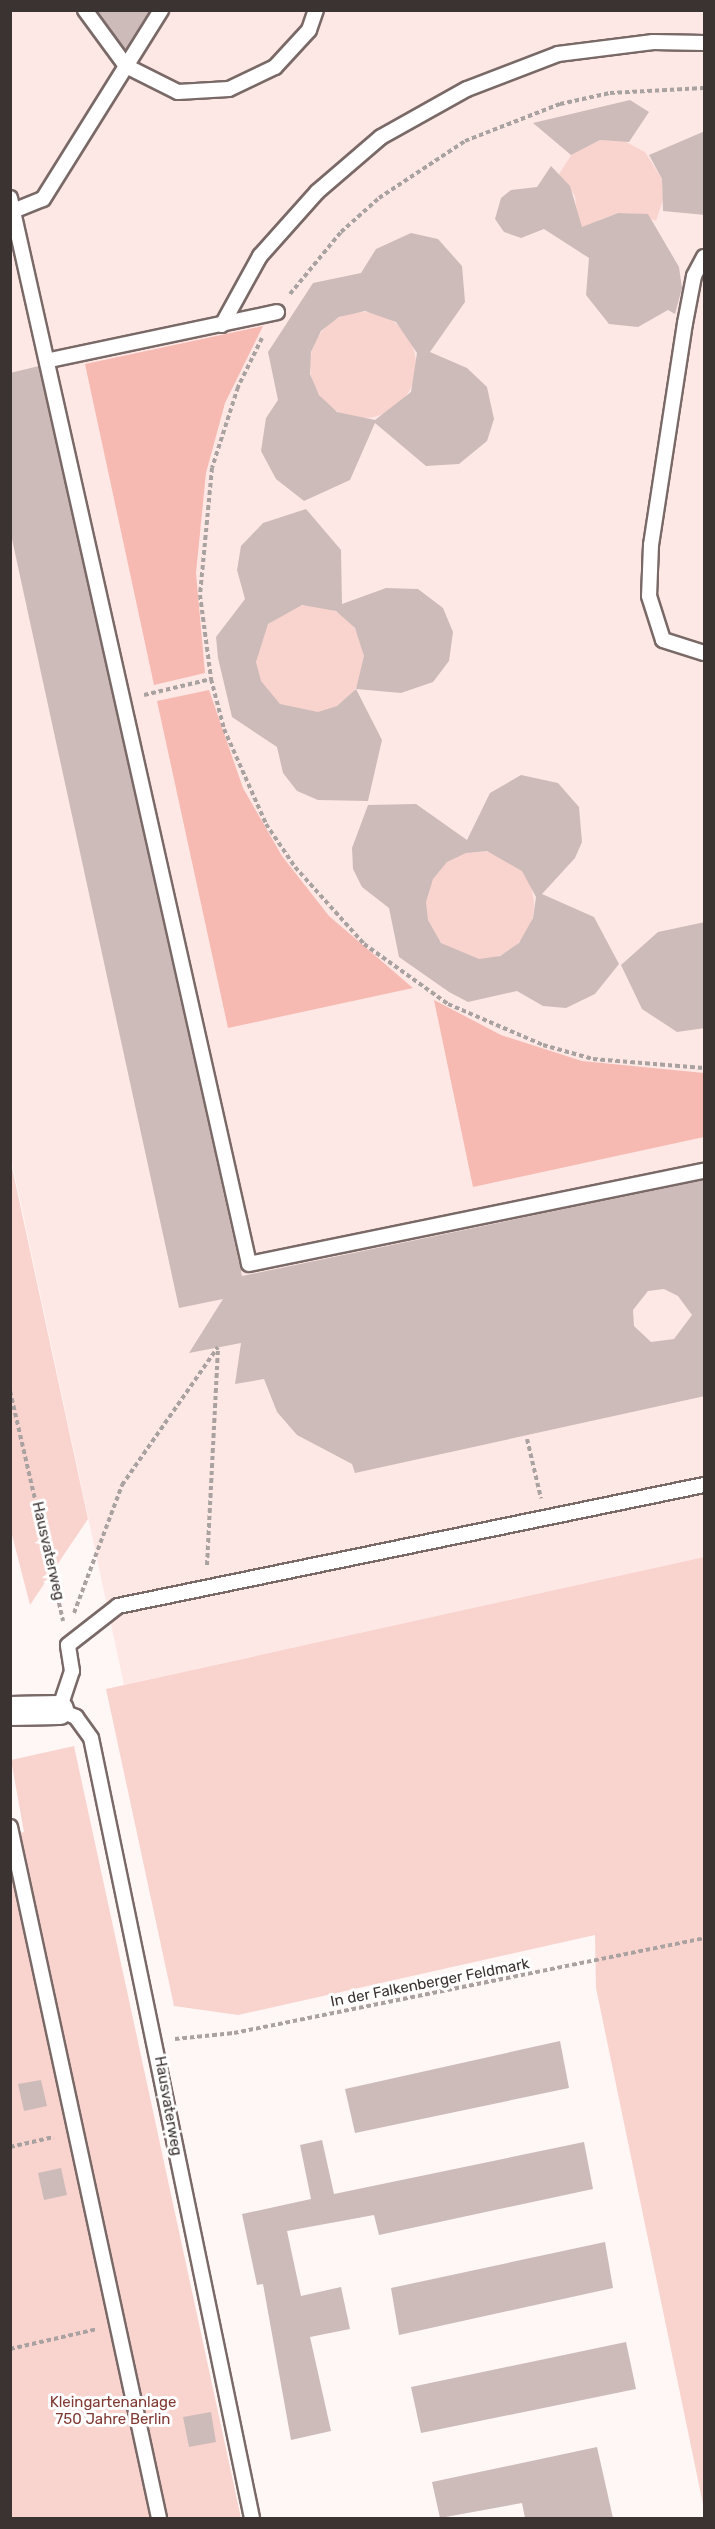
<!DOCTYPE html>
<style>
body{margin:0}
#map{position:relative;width:715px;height:2529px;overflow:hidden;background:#fef7f6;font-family:Rubik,sans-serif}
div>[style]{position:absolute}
.built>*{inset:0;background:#fee8e5}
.green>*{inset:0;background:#f9d4cf}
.round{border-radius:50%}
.water>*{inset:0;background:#f6bab3}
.building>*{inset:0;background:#cdbbb9}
.path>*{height:4px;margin-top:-2px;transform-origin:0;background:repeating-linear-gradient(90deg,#a9a2a1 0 4.5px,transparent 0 7.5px)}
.roads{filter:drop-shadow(2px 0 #796967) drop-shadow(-2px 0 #796967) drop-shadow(0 2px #796967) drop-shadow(0 -2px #796967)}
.service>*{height:14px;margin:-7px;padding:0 7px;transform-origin:7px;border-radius:7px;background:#fff}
.minor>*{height:28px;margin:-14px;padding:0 14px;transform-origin:14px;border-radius:14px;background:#fff}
span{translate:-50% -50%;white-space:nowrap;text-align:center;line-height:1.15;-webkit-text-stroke:6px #fff;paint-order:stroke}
.street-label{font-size:15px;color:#3a3332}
.park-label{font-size:15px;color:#803933}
.frame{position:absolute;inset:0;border:12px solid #3a3332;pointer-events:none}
</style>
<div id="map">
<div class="built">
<i style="clip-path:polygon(10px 11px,704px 11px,704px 1557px,124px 1685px,11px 1158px)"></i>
</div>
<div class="green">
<i style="clip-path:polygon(600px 140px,624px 141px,645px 152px,662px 179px,663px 200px,656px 221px,640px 214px,618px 213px,599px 220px,579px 238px,575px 196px,559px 174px,572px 154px)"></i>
<i class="round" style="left:310px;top:312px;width:106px;height:106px"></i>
<i class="round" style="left:256px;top:605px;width:108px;height:108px"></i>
<i class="round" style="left:426px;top:851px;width:108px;height:108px"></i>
<i style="clip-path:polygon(10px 1158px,88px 1519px,30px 1605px,11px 1531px)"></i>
<i style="clip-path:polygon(704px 1557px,704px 2509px,596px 1988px,595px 1935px,238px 2015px,174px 2006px,106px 1689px)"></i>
<i style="clip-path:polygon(74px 1746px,241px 2518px,11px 2518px,10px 1835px,24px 1832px,11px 1760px)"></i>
</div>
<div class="water">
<i style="clip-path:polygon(263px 326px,225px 403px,206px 473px,196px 573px,205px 673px,154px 685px,85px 364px)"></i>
<i style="clip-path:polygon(209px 690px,243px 788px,282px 856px,329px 916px,413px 988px,228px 1028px,157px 701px)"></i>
<i style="clip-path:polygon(434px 1000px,501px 1035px,582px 1061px,704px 1073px,704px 1137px,473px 1187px)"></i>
</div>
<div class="building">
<i style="clip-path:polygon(97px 10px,150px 10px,125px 50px)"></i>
<i style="clip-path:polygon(630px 100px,649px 112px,629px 142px,600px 140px,571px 155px,533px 123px)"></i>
<i style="clip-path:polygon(705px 131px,705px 215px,663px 211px,662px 179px,649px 155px)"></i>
<i style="clip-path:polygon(551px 166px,570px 186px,582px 227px,618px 213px,648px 214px,679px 267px,682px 288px,675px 314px,668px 310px,638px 327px,609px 324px,586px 295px,589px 258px,544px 229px,521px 238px,504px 232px,495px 219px,501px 198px,511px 190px,537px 187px)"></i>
<i style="clip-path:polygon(evenodd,411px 233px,438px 239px,462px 266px,465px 302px,430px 352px,467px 368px,487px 387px,494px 419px,487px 441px,459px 464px,426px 466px,375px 423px,350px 480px,304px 501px,276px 479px,261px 451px,266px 418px,278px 400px,268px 352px,313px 283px,361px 273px,376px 249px,411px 233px,365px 311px,396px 322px,417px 353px,411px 392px,375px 420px,337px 412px,319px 395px,310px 374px,311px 352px,321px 331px,339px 317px,365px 311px)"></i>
<i style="clip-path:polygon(evenodd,39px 366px,242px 1276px,705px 1180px,705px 1396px,355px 1473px,352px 1464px,297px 1435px,277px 1412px,264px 1379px,235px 1384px,241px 1343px,189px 1353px,223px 1299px,179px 1308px,10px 530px,10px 373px,39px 366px,664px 1289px,678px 1296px,692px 1315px,674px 1339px,651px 1342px,634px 1326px,633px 1310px,648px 1291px,664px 1289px)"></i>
<i style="clip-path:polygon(evenodd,306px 509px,341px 550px,342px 604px,386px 588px,418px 589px,443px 608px,453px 632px,449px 661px,433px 682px,401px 693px,356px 689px,382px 740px,368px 801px,318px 800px,297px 791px,283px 773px,277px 747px,232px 717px,218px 658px,216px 637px,245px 599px,237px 570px,241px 546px,263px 523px,306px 509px,302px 605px,336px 611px,355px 628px,364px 656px,356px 689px,337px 706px,318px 712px,280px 704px,261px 681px,256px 662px,268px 624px,302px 605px)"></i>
<i style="clip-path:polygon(evenodd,521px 775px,558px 783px,579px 807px,582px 842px,575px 858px,542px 894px,594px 917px,619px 964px,595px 994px,566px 1008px,543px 1006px,517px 991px,468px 1002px,449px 992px,399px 957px,389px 908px,362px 887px,353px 869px,352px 848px,368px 805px,416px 804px,467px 840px,490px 793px,521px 775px,487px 851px,522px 871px,536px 897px,533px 918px,519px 943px,500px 956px,479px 959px,441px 943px,428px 920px,426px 902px,433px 879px,447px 862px,466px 853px,487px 851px)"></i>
<i style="clip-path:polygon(705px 922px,705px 1028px,677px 1032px,642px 1009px,621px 965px,658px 932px)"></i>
<i style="clip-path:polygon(560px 2041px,569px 2088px,355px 2133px,345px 2089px)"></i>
<i style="clip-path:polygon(41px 2080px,47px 2106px,24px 2111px,18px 2084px)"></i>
<i style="clip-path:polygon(322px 2140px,334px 2194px,584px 2142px,593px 2189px,379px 2235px,374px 2215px,287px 2231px,301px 2296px,341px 2287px,350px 2329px,310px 2337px,331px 2431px,291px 2440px,263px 2284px,257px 2285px,242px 2214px,311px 2199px,300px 2145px)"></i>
<i style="clip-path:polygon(61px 2168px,67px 2195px,44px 2200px,38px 2173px)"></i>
<i style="clip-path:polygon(605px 2242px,613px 2288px,399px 2335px,391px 2288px)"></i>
<i style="clip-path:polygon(626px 2342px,636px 2389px,421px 2433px,411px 2387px)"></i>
<i style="clip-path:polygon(211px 2412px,216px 2442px,189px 2447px,183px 2417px)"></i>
<i style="clip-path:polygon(597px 2447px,613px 2518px,525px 2518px,522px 2503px,440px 2518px,432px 2482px)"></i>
</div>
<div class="path">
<i style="left:290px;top:294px;width:80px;rotate:-50.6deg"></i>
<i style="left:341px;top:232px;width:51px;rotate:-41.8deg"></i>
<i style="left:379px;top:198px;width:103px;rotate:-33.5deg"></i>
<i style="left:465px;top:141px;width:102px;rotate:-21.3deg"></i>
<i style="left:560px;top:104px;width:51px;rotate:-12.4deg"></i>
<i style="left:610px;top:93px;width:94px;rotate:-3deg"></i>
<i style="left:262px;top:338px;width:55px;rotate:116.1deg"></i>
<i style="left:238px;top:387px;width:85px;rotate:107.8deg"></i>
<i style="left:212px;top:468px;width:128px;rotate:95.4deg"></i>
<i style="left:200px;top:595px;width:85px;rotate:82.5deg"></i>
<i style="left:211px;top:679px;width:52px;rotate:75.4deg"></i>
<i style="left:224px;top:729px;width:104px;rotate:66.1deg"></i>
<i style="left:266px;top:824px;width:52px;rotate:56deg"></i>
<i style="left:295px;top:867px;width:103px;rotate:48.1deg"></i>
<i style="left:364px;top:944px;width:103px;rotate:35.5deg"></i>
<i style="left:448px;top:1004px;width:103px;rotate:23.3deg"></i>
<i style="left:543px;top:1045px;width:52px;rotate:15.6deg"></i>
<i style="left:593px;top:1059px;width:111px;rotate:4.6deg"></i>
<i style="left:144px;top:695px;width:69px;rotate:-13.4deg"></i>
<i style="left:10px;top:1391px;width:236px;rotate:77deg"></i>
<i style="left:527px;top:1439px;width:61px;rotate:76.7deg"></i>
<i style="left:207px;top:1565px;width:217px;rotate:-87.1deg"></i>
<i style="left:74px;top:1613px;width:137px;rotate:-69.4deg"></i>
<i style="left:122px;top:1485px;width:168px;rotate:-55.2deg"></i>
<i style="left:175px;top:2039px;width:59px;rotate:-5.8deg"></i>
<i style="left:234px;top:2033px;width:480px;rotate:-11.4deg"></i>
<i style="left:10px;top:2147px;width:45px;rotate:-12.8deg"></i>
<i style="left:10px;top:2349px;width:89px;rotate:-12.9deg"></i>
</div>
<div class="roads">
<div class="service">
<i style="left:85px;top:10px;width:69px;rotate:53.8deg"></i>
<i style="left:126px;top:66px;width:58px;rotate:26.6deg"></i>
<i style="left:178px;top:92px;width:51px;rotate:-3.4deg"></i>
<i style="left:229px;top:89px;width:51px;rotate:-25.6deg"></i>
<i style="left:275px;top:67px;width:50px;rotate:-47.4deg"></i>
<i style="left:309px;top:30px;width:21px;rotate:-71deg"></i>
<i style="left:10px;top:198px;width:1092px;rotate:77.36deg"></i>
<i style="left:249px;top:1264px;width:464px;rotate:-11.6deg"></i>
<i style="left:13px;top:211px;width:32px;rotate:-22deg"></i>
<i style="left:43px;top:199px;width:223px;rotate:-58deg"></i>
<i style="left:704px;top:257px;width:21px;rotate:118deg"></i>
<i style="left:694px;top:276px;width:48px;rotate:100.8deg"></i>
<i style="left:685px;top:323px;width:225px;rotate:98.7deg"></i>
<i style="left:651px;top:545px;width:51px;rotate:92.2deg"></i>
<i style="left:649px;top:596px;width:46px;rotate:72.3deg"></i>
<i style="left:663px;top:640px;width:43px;rotate:17.6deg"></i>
<i style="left:222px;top:325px;width:79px;rotate:-61.2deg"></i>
<i style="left:260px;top:256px;width:86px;rotate:-48.3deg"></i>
<i style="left:317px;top:192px;width:84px;rotate:-40.7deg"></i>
<i style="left:381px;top:137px;width:98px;rotate:-29.2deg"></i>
<i style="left:467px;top:89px;width:97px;rotate:-21deg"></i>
<i style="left:558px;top:54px;width:96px;rotate:-7.2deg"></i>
<i style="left:653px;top:42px;width:51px;rotate:1.1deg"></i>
<i style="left:50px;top:360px;width:232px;rotate:-11.9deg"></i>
<i style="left:10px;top:1827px;width:707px;rotate:77.83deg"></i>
<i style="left:252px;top:2518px;width:796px;rotate:-101.66deg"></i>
<i style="left:91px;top:1738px;width:26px;rotate:-126deg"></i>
<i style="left:76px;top:1717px;width:18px;rotate:-158deg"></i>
<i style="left:59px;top:1710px;width:41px;rotate:-71.6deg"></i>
<i style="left:72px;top:1671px;width:26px;rotate:-99deg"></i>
<i style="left:68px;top:1645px;width:63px;rotate:-38deg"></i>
<i style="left:118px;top:1606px;width:598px;rotate:-11.67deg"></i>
</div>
<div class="minor">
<i style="left:10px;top:1711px;width:49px;rotate:-1.2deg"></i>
</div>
</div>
<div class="street-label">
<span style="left:48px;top:1551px;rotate:77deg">Hausvaterweg</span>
<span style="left:430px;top:1983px;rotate:-11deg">In der Falkenberger Feldmark</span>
<span style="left:168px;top:2106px;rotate:80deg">Hausvaterweg</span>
</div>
<div class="park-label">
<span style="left:113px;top:2411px">Kleingartenanlage<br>750 Jahre Berlin</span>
</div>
<div class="frame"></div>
</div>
